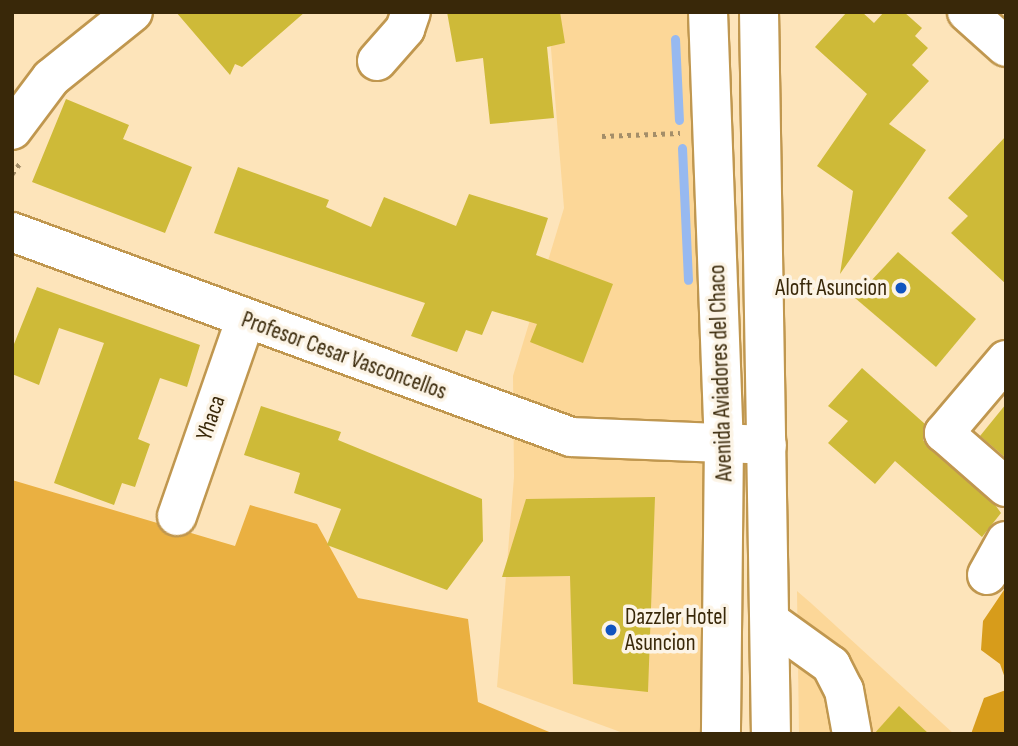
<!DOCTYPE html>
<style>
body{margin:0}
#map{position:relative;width:1018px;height:746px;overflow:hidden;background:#fde4ba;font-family:"Sofia Sans Condensed",sans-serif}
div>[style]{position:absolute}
.built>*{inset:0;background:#fcd798}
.green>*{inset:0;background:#eab041}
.forest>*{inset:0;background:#d79c1b}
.stream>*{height:9px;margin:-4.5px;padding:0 4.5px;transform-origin:4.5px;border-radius:4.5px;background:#97b9f0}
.building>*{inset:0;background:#ceba38}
.path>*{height:4.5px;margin-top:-2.25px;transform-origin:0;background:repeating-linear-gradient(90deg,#a48e69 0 3.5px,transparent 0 8.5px)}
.roads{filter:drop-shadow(2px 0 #c0974f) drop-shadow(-2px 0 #c0974f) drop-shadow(0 2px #c0974f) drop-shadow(0 -2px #c0974f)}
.minor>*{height:38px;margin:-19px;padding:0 19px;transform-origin:19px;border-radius:19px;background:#fff}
.highway>*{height:38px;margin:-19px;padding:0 19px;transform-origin:19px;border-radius:19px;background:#fff}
.dots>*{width:19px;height:19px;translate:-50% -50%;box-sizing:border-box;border:4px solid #fcf4e6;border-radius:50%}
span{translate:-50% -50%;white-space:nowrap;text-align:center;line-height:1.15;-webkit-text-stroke:7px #fcf4e6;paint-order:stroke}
.poi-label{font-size:23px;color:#392809}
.right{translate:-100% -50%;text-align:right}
.left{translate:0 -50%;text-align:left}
.street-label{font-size:23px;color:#392809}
.frame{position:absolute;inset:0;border:14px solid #392809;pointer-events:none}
</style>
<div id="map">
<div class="built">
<i style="clip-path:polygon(548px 12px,689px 12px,705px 461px,700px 734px,626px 734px,497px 687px,514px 477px,513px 376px,564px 208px)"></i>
<i style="clip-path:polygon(797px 591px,812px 604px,954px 734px,799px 734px)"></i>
</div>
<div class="green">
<i style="clip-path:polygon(12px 480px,235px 546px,250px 505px,317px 524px,358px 598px,468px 619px,478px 702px,554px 734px,12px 734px)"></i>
</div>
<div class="forest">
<i style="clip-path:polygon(1006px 587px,1006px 681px,1000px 664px,981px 650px,983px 621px)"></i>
<i style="clip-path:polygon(1006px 690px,1006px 734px,971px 734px,984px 698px)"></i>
</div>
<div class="stream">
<i style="left:675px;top:39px;width:81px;rotate:87.2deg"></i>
<i style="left:682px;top:148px;width:132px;rotate:87.4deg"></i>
</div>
<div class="building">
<i style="clip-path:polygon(176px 12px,305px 12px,242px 67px,235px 64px,230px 75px)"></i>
<i style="clip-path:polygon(447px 12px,560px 12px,565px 43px,547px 47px,554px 118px,490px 124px,483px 58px,456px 62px)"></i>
<i style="clip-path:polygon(847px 12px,862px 12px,874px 23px,884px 12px,904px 12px,922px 28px,915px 36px,928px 48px,912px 65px,929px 81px,889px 124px,926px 150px,840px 274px,853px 191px,817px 166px,867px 94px,815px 47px)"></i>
<i style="clip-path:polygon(66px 99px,129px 125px,123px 139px,192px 167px,165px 233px,32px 182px)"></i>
<i style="clip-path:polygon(1006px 136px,1006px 284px,951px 233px,968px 216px,948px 198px)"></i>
<i style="clip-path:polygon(238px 167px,329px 200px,326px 207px,371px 227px,384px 197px,456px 226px,469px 194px,548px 218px,536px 255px,613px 284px,583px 363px,530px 342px,537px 324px,492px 311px,482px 335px,466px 330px,457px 352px,411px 336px,425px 303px,214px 233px)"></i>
<i style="clip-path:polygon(898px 252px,976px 319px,936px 367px,855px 298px)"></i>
<i style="clip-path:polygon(37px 287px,200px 345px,187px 387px,160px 378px,138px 439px,150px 444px,135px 487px,122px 483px,114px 505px,54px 483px,104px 343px,59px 328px,39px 385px,12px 374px,12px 349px)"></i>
<i style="clip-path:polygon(862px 368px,925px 424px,923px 440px,930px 449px,996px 506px,1001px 513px,982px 537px,895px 461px,875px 484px,828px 443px,848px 421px,828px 406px)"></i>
<i style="clip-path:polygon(1006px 404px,1006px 458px,980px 436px)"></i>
<i style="clip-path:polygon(261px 406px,341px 432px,338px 440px,482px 499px,483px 541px,447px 590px,327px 545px,341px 509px,294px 493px,300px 473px,244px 455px)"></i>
<i style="clip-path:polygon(655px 497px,648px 692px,573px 684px,570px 576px,502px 577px,526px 499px)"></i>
<i style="clip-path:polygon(899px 706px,929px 734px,874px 734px)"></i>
</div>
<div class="path">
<i style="left:602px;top:136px;width:78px;rotate:-2.2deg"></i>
<i style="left:12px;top:174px;width:14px;rotate:-54deg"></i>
</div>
<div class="roads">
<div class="minor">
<i style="left:967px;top:12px;width:52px;rotate:41.9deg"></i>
<i style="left:377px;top:61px;width:43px;rotate:-48.8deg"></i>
<i style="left:405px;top:29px;width:18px;rotate:-71deg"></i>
<i style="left:12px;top:130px;width:65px;rotate:-53.1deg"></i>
<i style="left:51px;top:78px;width:105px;rotate:-38.8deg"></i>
<i style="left:12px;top:232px;width:595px;rotate:20.14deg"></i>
<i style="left:571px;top:437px;width:196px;rotate:2.3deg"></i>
<i style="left:1006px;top:360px;width:96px;rotate:130.3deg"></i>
<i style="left:944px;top:433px;width:82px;rotate:41.1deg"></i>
<i style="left:177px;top:516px;width:207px;rotate:-70.8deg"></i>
<i style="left:987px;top:575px;width:39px;rotate:-61deg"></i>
<i style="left:771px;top:622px;width:74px;rotate:35.6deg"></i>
<i style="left:831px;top:665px;width:28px;rotate:63deg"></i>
<i style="left:844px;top:690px;width:45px;rotate:79.7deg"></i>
</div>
<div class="highway">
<i style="left:708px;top:12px;width:429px;rotate:87.9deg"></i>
<i style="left:724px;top:441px;width:293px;rotate:90.6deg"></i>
<i style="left:759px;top:12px;width:722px;rotate:89.05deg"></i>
</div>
</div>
<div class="dots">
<i style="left:901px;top:288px;background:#1154bf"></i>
<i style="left:611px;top:630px;background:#1154bf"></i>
</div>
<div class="poi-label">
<span class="right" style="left:887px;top:288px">Aloft Asuncion</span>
<span class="left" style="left:625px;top:630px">Dazzler Hotel<br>Asuncion</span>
</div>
<div class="street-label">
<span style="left:344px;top:356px;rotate:20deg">Profesor Cesar Vasconcellos</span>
<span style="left:721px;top:373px;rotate:-92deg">Avenida Aviadores del Chaco</span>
<span style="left:211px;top:418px;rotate:-71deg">Yhaca</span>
</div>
<div class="frame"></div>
</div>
